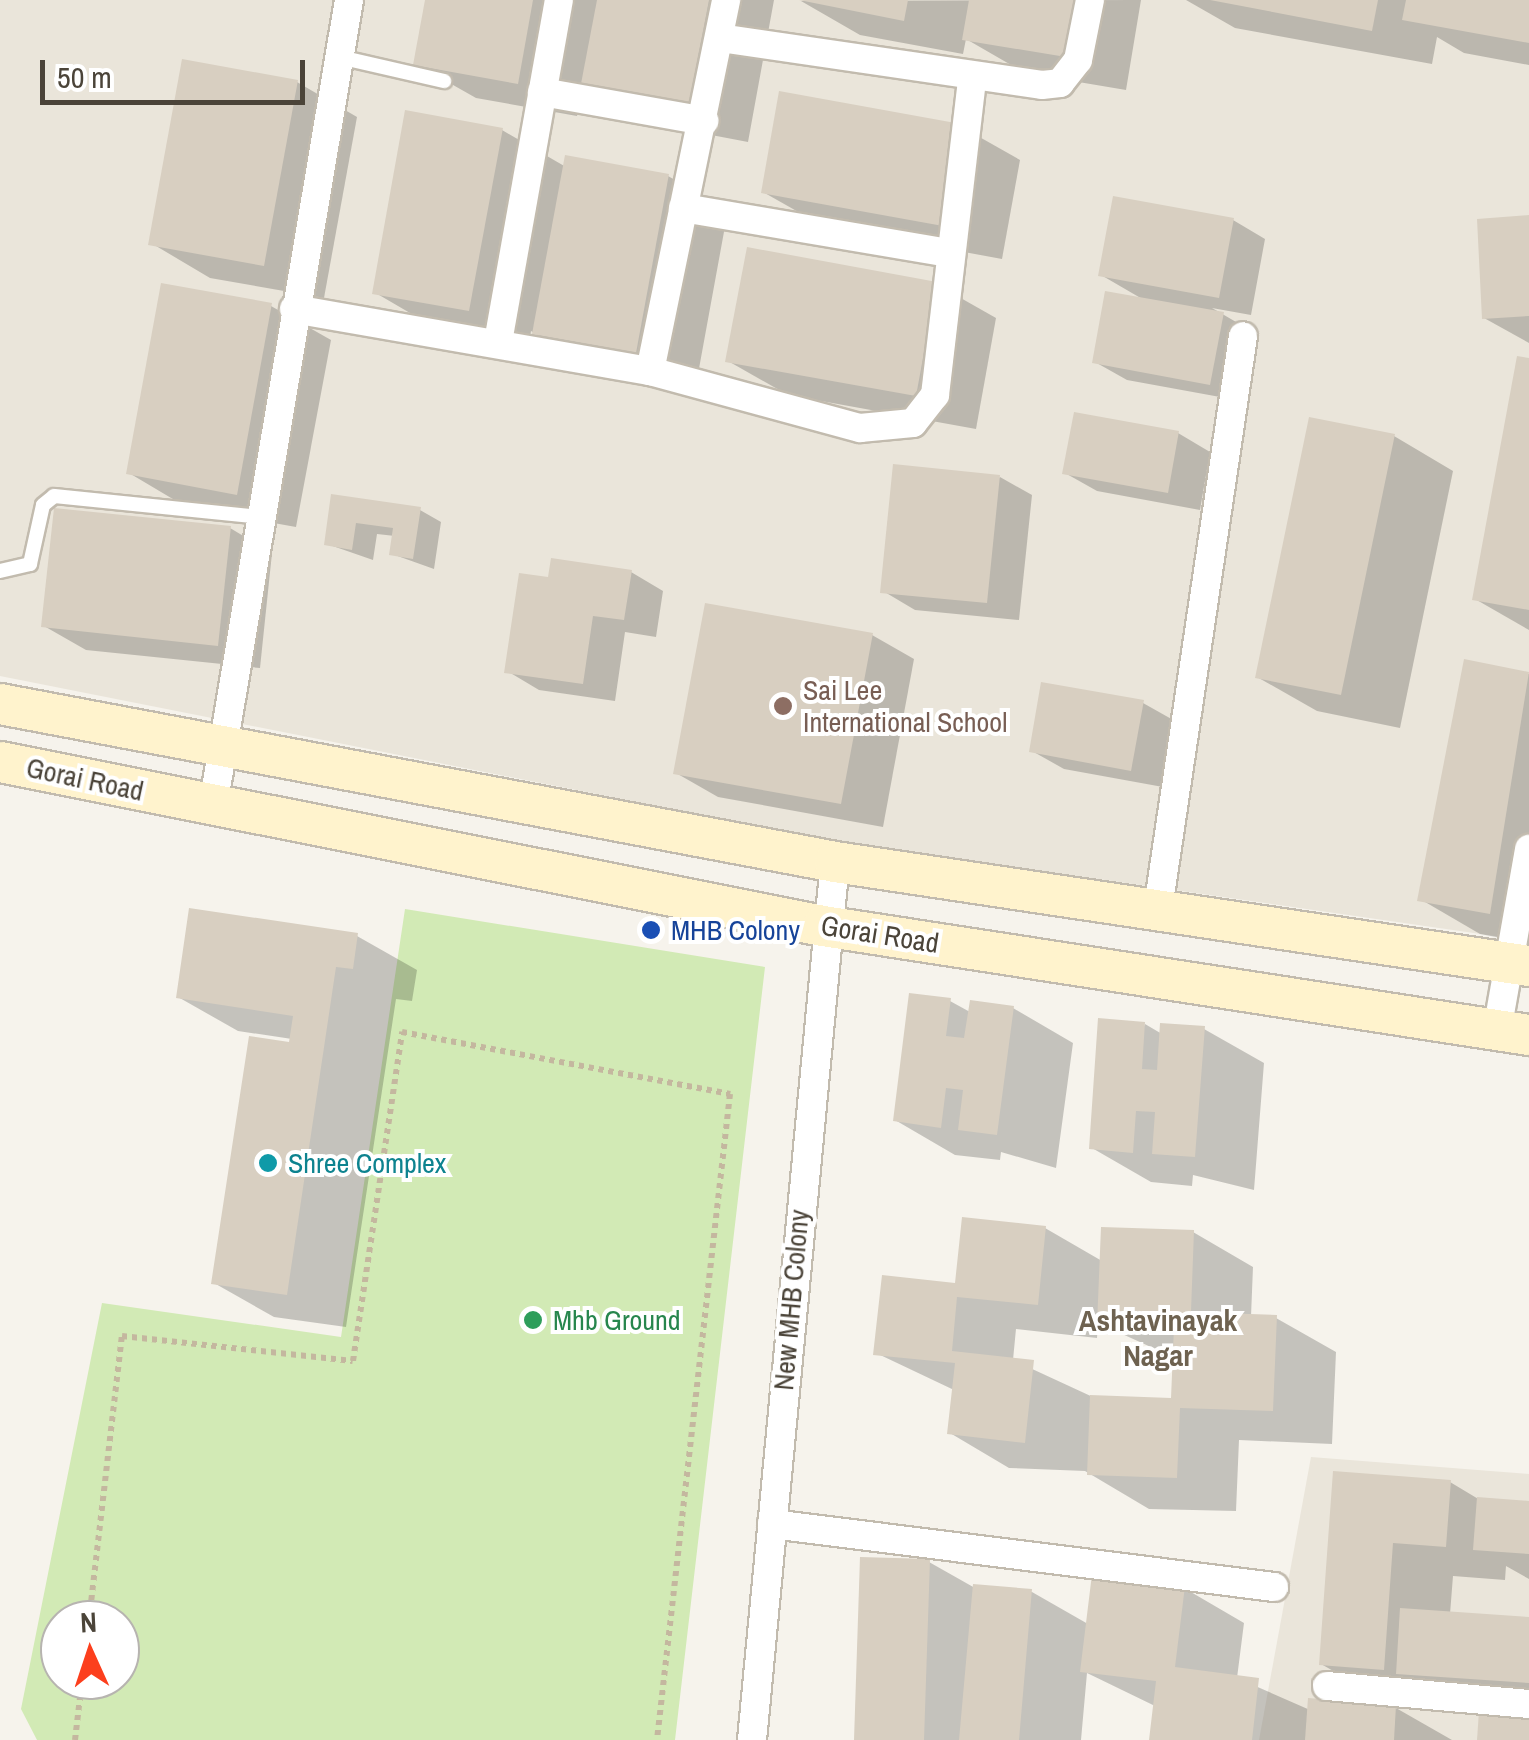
<!DOCTYPE html>
<style>
body{margin:0}
#map{position:relative;width:1529px;height:1740px;overflow:hidden;background:#f6f3ec;font-family:"Archivo Narrow",sans-serif}
div>[style]{position:absolute}
.residential>*{inset:0;background:#eae5da}
.green>*{inset:0;background:#d2eab5}
.shadow>*{inset:0;background:#0003}
.building>*{inset:0;background:#d8cfc1}
.path>*{height:6px;margin-top:-3px;transform-origin:0;background:repeating-linear-gradient(90deg,#c4b79f 0 5px,transparent 0 10px)}
.roads{filter:drop-shadow(2px 0 #c2bbae) drop-shadow(-2px 0 #c2bbae) drop-shadow(0 2px #c2bbae) drop-shadow(0 -2px #c2bbae)}
.service>*{height:14px;margin:-7px;padding:0 7px;transform-origin:7px;border-radius:7px;background:#fff}
.minor>*{height:28px;margin:-14px;padding:0 14px;transform-origin:14px;border-radius:14px;background:#fff}
.secondary>*{height:40px;margin:-20px;padding:0 20px;transform-origin:20px;border-radius:20px;background:#fff3cd}
.dots>*{width:28px;height:28px;translate:-50% -50%;box-sizing:border-box;border:5px solid #fff;border-radius:50%}
span{translate:-50% -50%;white-space:nowrap;text-align:center;line-height:1.15;-webkit-text-stroke:8px #fff;paint-order:stroke}
.education-label{font-size:28px;color:#785e54}
.left{translate:0 -50%;text-align:left}
.street-label{font-size:28px;color:#4b4439}
.transit-label{font-size:28px;color:#164399}
.culture-label{font-size:28px;color:#0d838f}
.leisure-label{font-size:28px;color:#27864d}
.neighbourhood-label{font-size:30px;color:#6e6250;font-weight:700}
.north{position:absolute;left:40px;top:1600px;width:100px;height:100px;box-sizing:border-box;background:#fff;border:2px solid #b7b4b0;border-radius:50%;rotate:357deg;font-size:28px;font-weight:700;line-height:40px;text-align:center;color:#4b4439}
.north::after{content:'';display:block;margin:auto;width:35px;height:45px;background:#fc3f1d;clip-path:polygon(50% 0,100% 100%,50% 72%,0 100%)}
.scale{position:absolute;left:40px;top:60px;width:265px;height:45px;box-sizing:border-box;border:5px solid #4b4439;border-top:0;padding-left:12px;font-size:30px;line-height:35px;white-space:nowrap;color:#4b4439;-webkit-text-stroke:8px #fff;paint-order:stroke}
</style>
<div id="map">
<div class="residential">
<i style="clip-path:polygon(0 0,1529px 0,1529px 941px,833px 841px,0 676px)"></i>
<i style="clip-path:polygon(1311px 1457px,1529px 1474px,1529px 1740px,1259px 1740px)"></i>
</div>
<div class="green">
<i style="clip-path:polygon(evenodd,405px 909px,765px 967px,675px 1740px,37px 1740px,21px 1709px,102px 1303px,341px 1337px,405px 909px,120px 1620px,120px 1680px,60px 1680px,60px 1620px,120px 1620px)"></i>
</div>
<div class="shadow">
<i style="clip-path:polygon(428px 0,774px 0,748px 142px,643px 122px,583px 88px,577px 116px,476px 98px,416px 64px)"></i>
<i style="clip-path:polygon(1141px 0,1126px 90px,1025px 73px,966px 39px,963px 54px,860px 35px,801px 1px)"></i>
<i style="clip-path:polygon(1186px 0,1529px 0,1529px 65px,1464px 53px,1437px 37px,1432px 64px,1235px 28px)"></i>
<i style="clip-path:polygon(297px 82px,357px 117px,324px 298px,210px 278px,151px 243px)"></i>
<i style="clip-path:polygon(960px 126px,1020px 160px,1002px 259px,823px 226px,763px 192px)"></i>
<i style="clip-path:polygon(502px 130px,566px 167px,668px 176px,728px 210px,696px 385px,595px 367px,531px 331px,529px 343px,434px 327px,374px 292px)"></i>
<i style="clip-path:polygon(1529px 218px,1529px 343px,1484px 318px)"></i>
<i style="clip-path:polygon(1233px 220px,1265px 239px,1251px 315px,1212px 308px,1255px 333px,1242px 401px,1127px 380px,1095px 362px,1144px 300px,1101px 275px)"></i>
<i style="clip-path:polygon(936px 284px,996px 318px,976px 429px,788px 395px,728px 361px)"></i>
<i style="clip-path:polygon(271px 306px,331px 340px,296px 527px,188px 508px,129px 473px)"></i>
<i style="clip-path:polygon(1529px 361px,1529px 630px,1475px 599px)"></i>
<i style="clip-path:polygon(1178px 433px,1210px 452px,1200px 510px,1097px 491px,1065px 473px)"></i>
<i style="clip-path:polygon(1394px 436px,1453px 471px,1400px 728px,1317px 711px,1257px 677px)"></i>
<i style="clip-path:polygon(1000px 477px,1032px 495px,1019px 620px,915px 610px,883px 591px)"></i>
<i style="clip-path:polygon(333px 497px,420px 510px,441px 522px,434px 569px,392px 554px,395px 536px,377px 534px,373px 560px,327px 544px)"></i>
<i style="clip-path:polygon(230px 528px,272px 553px,260px 668px,86px 650px,44px 626px)"></i>
<i style="clip-path:polygon(631px 572px,663px 591px,656px 637px,625px 632px,615px 701px,539px 690px,507px 671px,550px 580px)"></i>
<i style="clip-path:polygon(872px 635px,914px 659px,883px 827px,718px 797px,676px 773px)"></i>
<i style="clip-path:polygon(1466px 662px,1529px 674px,1529px 943px,1480px 934px,1420px 899px)"></i>
<i style="clip-path:polygon(1143px 703px,1175px 721px,1163px 787px,1064px 769px,1032px 751px)"></i>
<i style="clip-path:polygon(357px 936px,417px 970px,412px 1001px,396px 999px,346px 1327px,274px 1317px,214px 1283px,292px 1039px,238px 1031px,178px 997px)"></i>
<i style="clip-path:polygon(950px 1001px,970px 1012px,1013px 1008px,1073px 1043px,1056px 1168px,1001px 1152px,1000px 1160px,955px 1155px,895px 1120px)"></i>
<i style="clip-path:polygon(1145px 1024px,1162px 1034px,1204px 1029px,1264px 1063px,1254px 1190px,1193px 1175px,1192px 1186px,1151px 1182px,1092px 1148px)"></i>
<i style="clip-path:polygon(evenodd,1045px 1228px,1102px 1261px,1193px 1232px,1253px 1267px,1251px 1317px,1276px 1318px,1336px 1352px,1332px 1444px,1239px 1440px,1236px 1511px,1149px 1509px,1085px 1471px,1009px 1468px,950px 1433px,954px 1390px,876px 1353px,1045px 1228px,1098px 1323px,1175px 1358px,1174px 1401px,1095px 1398px,1013px 1360px,1016px 1329px,1097px 1338px,1098px 1323px)"></i>
<i style="clip-path:polygon(1335px 1474px,1450px 1482px,1480px 1500px,1529px 1503px,1529px 1579px,1506px 1566px,1505px 1580px,1453px 1576px,1450px 1614px,1529px 1620px,1529px 1712px,1381px 1698px,1321px 1664px)"></i>
<i style="clip-path:polygon(929px 1562px,975px 1588px,1032px 1592px,1088px 1624px,1184px 1588px,1244px 1623px,1237px 1678px,1310px 1710px,1396px 1708px,1452px 1740px,1151px 1740px,1155px 1706px,1087px 1673px,1081px 1740px,856px 1740px)"></i>
</div>
<div class="building">
<i style="clip-path:polygon(425px 0,533px 0,518px 84px,413px 65px)"></i>
<i style="clip-path:polygon(597px 0,709px 0,688px 109px,580px 89px)"></i>
<i style="clip-path:polygon(799px 0,908px 0,904px 21px)"></i>
<i style="clip-path:polygon(969px 0,1076px 0,1066px 57px,962px 40px)"></i>
<i style="clip-path:polygon(1210px 0,1378px 0,1372px 31px)"></i>
<i style="clip-path:polygon(1406px 0,1529px 0,1529px 43px,1402px 20px)"></i>
<i style="clip-path:polygon(182px 59px,298px 80px,264px 266px,148px 245px)"></i>
<i style="clip-path:polygon(779px 91px,961px 124px,943px 226px,761px 193px)"></i>
<i style="clip-path:polygon(405px 110px,503px 128px,469px 311px,372px 294px)"></i>
<i style="clip-path:polygon(565px 155px,669px 174px,636px 353px,532px 334px)"></i>
<i style="clip-path:polygon(1113px 196px,1234px 218px,1219px 298px,1098px 276px)"></i>
<i style="clip-path:polygon(1529px 215px,1529px 316px,1482px 319px,1477px 219px)"></i>
<i style="clip-path:polygon(747px 247px,937px 282px,916px 396px,725px 362px)"></i>
<i style="clip-path:polygon(161px 283px,272px 303px,237px 495px,126px 474px)"></i>
<i style="clip-path:polygon(1105px 291px,1224px 312px,1210px 385px,1092px 363px)"></i>
<i style="clip-path:polygon(1517px 356px,1529px 358px,1529px 610px,1472px 600px)"></i>
<i style="clip-path:polygon(1074px 412px,1179px 431px,1168px 493px,1062px 474px)"></i>
<i style="clip-path:polygon(1309px 417px,1395px 434px,1341px 695px,1255px 678px)"></i>
<i style="clip-path:polygon(893px 464px,1000px 475px,987px 603px,880px 593px)"></i>
<i style="clip-path:polygon(331px 494px,421px 507px,413px 559px,389px 555px,393px 528px,356px 523px,352px 550px,324px 545px)"></i>
<i style="clip-path:polygon(54px 508px,231px 526px,218px 646px,41px 627px)"></i>
<i style="clip-path:polygon(551px 558px,632px 570px,624px 620px,593px 616px,583px 684px,504px 673px,519px 573px,548px 577px)"></i>
<i style="clip-path:polygon(705px 603px,873px 633px,841px 804px,673px 774px)"></i>
<i style="clip-path:polygon(1464px 659px,1529px 672px,1490px 914px,1417px 901px)"></i>
<i style="clip-path:polygon(1041px 682px,1144px 700px,1131px 771px,1029px 752px)"></i>
<i style="clip-path:polygon(189px 908px,358px 933px,353px 969px,336px 967px,287px 1295px,211px 1284px,249px 1036px,289px 1042px,293px 1016px,176px 998px)"></i>
<i style="clip-path:polygon(909px 993px,951px 998px,946px 1036px,964px 1038px,970px 1000px,1014px 1006px,997px 1135px,958px 1130px,963px 1090px,946px 1088px,941px 1128px,893px 1121px)"></i>
<i style="clip-path:polygon(1098px 1018px,1145px 1022px,1142px 1069px,1157px 1070px,1160px 1023px,1205px 1026px,1195px 1157px,1152px 1154px,1155px 1112px,1136px 1111px,1133px 1153px,1089px 1149px)"></i>
<i style="clip-path:polygon(962px 1217px,1046px 1226px,1038px 1305px,957px 1297px,952px 1351px,1034px 1360px,1025px 1443px,947px 1434px,955px 1363px,873px 1355px,882px 1275px,955px 1283px)"></i>
<i style="clip-path:polygon(1101px 1227px,1194px 1230px,1191px 1312px,1277px 1315px,1273px 1411px,1180px 1408px,1177px 1478px,1087px 1475px,1090px 1395px,1171px 1398px,1174px 1327px,1097px 1325px)"></i>
<i style="clip-path:polygon(1333px 1471px,1451px 1480px,1446px 1547px,1393px 1543px,1384px 1670px,1319px 1665px)"></i>
<i style="clip-path:polygon(1477px 1497px,1529px 1501px,1529px 1554px,1473px 1550px)"></i>
<i style="clip-path:polygon(860px 1557px,930px 1559px,924px 1740px,854px 1740px)"></i>
<i style="clip-path:polygon(1092px 1574px,1185px 1586px,1175px 1667px,1259px 1678px,1252px 1740px,1149px 1740px,1156px 1681px,1080px 1672px)"></i>
<i style="clip-path:polygon(973px 1584px,1032px 1589px,1019px 1740px,959px 1740px)"></i>
<i style="clip-path:polygon(1400px 1608px,1529px 1617px,1529px 1683px,1396px 1674px)"></i>
<i style="clip-path:polygon(1308px 1698px,1396px 1705px,1394px 1740px,1305px 1740px)"></i>
<i style="clip-path:polygon(1479px 1711px,1529px 1715px,1529px 1740px,1477px 1740px)"></i>
</div>
<div class="path">
<i style="left:89px;top:1620px;width:286px;rotate:-83.4deg"></i>
<i style="left:122px;top:1336px;width:232px;rotate:6.2deg"></i>
<i style="left:353px;top:1361px;width:333px;rotate:-81.5deg"></i>
<i style="left:402px;top:1032px;width:334px;rotate:10.7deg"></i>
<i style="left:730px;top:1094px;width:650px;rotate:96.45deg"></i>
<i style="left:75px;top:1740px;width:60px;rotate:-83.3deg"></i>
</div>
<div class="roads">
<div class="service">
<i style="left:339px;top:57px;width:108px;rotate:12.9deg"></i>
<i style="left:0;top:571px;width:31px;rotate:-13deg"></i>
<i style="left:30px;top:564px;width:60px;rotate:-77.6deg"></i>
<i style="left:43px;top:505px;width:14px;rotate:-39deg"></i>
<i style="left:54px;top:496px;width:207px;rotate:5.8deg"></i>
</div>
<div class="minor">
<i style="left:720px;top:38px;width:325px;rotate:8.3deg"></i>
<i style="left:1042px;top:85px;width:18px;rotate:-6deg"></i>
<i style="left:1060px;top:83px;width:29px;rotate:-52deg"></i>
<i style="left:1078px;top:60px;width:61px;rotate:-78.7deg"></i>
<i style="left:542px;top:92px;width:165px;rotate:10.1deg"></i>
<i style="left:683px;top:208px;width:269px;rotate:9.6deg"></i>
<i style="left:294px;top:309px;width:361px;rotate:9.9deg"></i>
<i style="left:650px;top:371px;width:379px;rotate:-78.4deg"></i>
<i style="left:498px;top:342px;width:347px;rotate:-79.9deg"></i>
<i style="left:650px;top:371px;width:218px;rotate:15.2deg"></i>
<i style="left:860px;top:428px;width:53px;rotate:-5.4deg"></i>
<i style="left:913px;top:423px;width:36px;rotate:-52deg"></i>
<i style="left:935px;top:395px;width:319px;rotate:-83.3deg"></i>
<i style="left:213px;top:806px;width:817px;rotate:-80.42deg"></i>
<i style="left:1157px;top:915px;width:585px;rotate:-81.55deg"></i>
<i style="left:1497px;top:1031px;width:185px;rotate:-80deg"></i>
<i style="left:772px;top:1524px;width:506px;rotate:7.15deg"></i>
<i style="left:1327px;top:1686px;width:203px;rotate:5.1deg"></i>
<i style="left:752px;top:1740px;width:882px;rotate:-84.6deg"></i>
</div>
<div class="secondary">
<i style="left:0;top:704px;width:850px;rotate:10.71deg"></i>
<i style="left:835px;top:862px;width:702px;rotate:8.52deg"></i>
<i style="left:0;top:762px;width:839px;rotate:11.27deg"></i>
<i style="left:823px;top:926px;width:714px;rotate:8.78deg"></i>
</div>
</div>
<div class="dots">
<i style="left:783px;top:706px;background:#8d6e63"></i>
<i style="left:651px;top:930px;background:#1a4fb4"></i>
<i style="left:268px;top:1163px;background:#0f9aa8"></i>
<i style="left:533px;top:1320px;background:#2e9e5b"></i>
</div>
<div class="education-label">
<span class="left" style="left:803px;top:706px">Sai Lee<br>International School</span>
</div>
<div class="street-label">
<span style="left:85px;top:779px;rotate:12deg">Gorai Road</span>
<span style="left:880px;top:934px;rotate:9deg">Gorai Road</span>
<span style="left:791px;top:1300px;rotate:-85deg">New MHB Colony</span>
</div>
<div class="transit-label">
<span class="left" style="left:671px;top:930px">MHB Colony</span>
</div>
<div class="culture-label">
<span class="left" style="left:288px;top:1163px">Shree Complex</span>
</div>
<div class="leisure-label">
<span class="left" style="left:553px;top:1320px">Mhb Ground</span>
</div>
<div class="neighbourhood-label">
<span style="left:1158px;top:1337px">Ashtavinayak<br>Nagar</span>
</div>
<div class="north">N</div>
<div class="scale">50 m</div>
</div>
